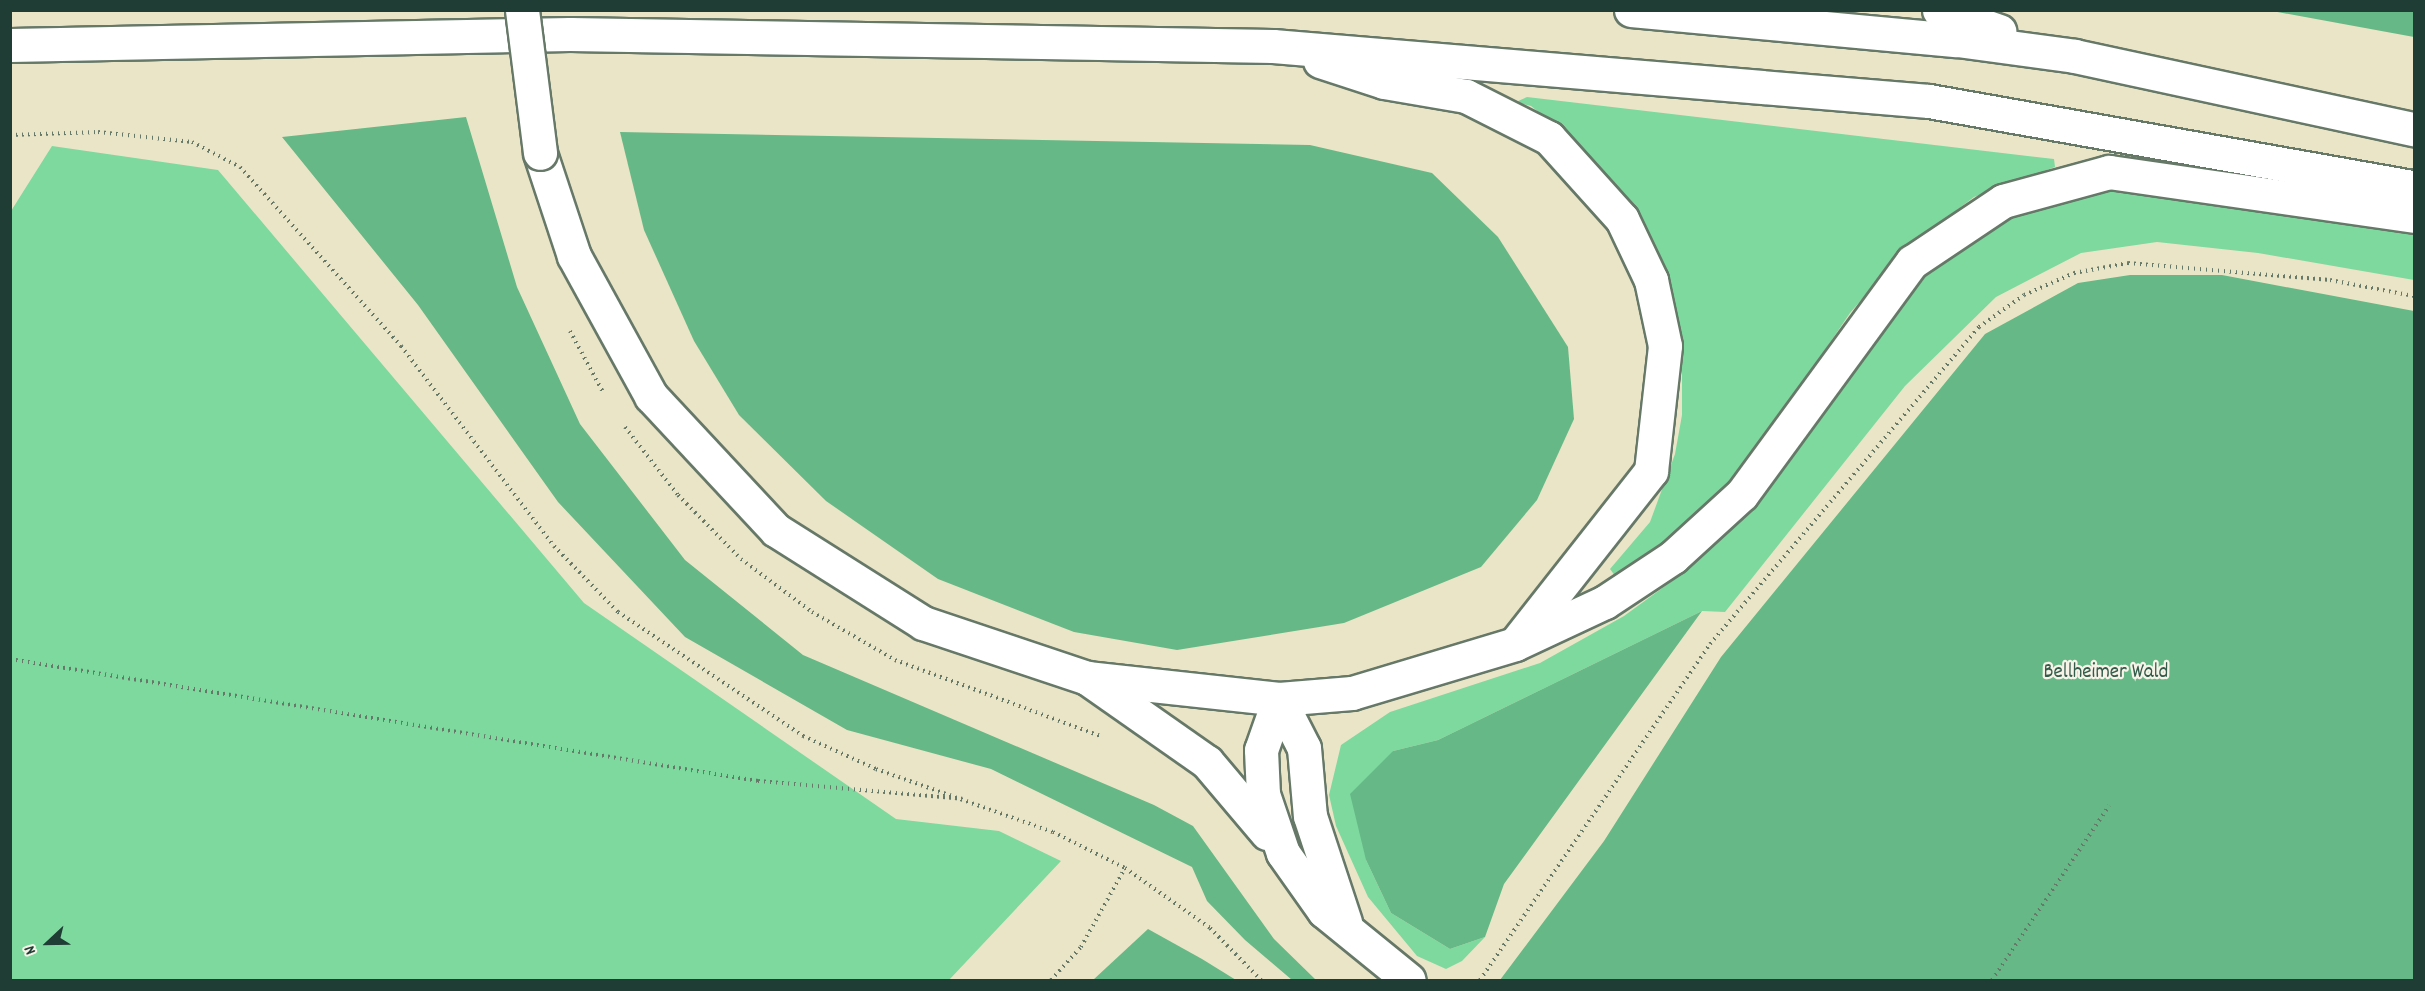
<!DOCTYPE html>
<style>
body{margin:0}
#map{position:relative;width:2425px;height:991px;overflow:hidden;background:#ebe5c8;font-family:Dekko,sans-serif}
div>[style]{position:absolute}
.green>*{inset:0;background:#7ed99f}
.forest>*{inset:0;background:#66b986}
.path>*{height:4px;margin-top:-2px;transform-origin:0;background:repeating-linear-gradient(90deg,#667868 0 1.5px,transparent 0 6px)}
.roads{filter:drop-shadow(2px 0 #667868) drop-shadow(-2px 0 #667868) drop-shadow(0 2px #667868) drop-shadow(0 -2px #667868)}
.minor>*{height:33px;margin:-16.5px;padding:0 16.5px;transform-origin:16.5px;border-radius:16.5px;background:#fff}
.major>*{height:33px;margin:-16.5px;padding:0 16.5px;transform-origin:16.5px;border-radius:16.5px;background:#fff}
.highway>*{height:33px;margin:-16.5px;padding:0 16.5px;transform-origin:16.5px;border-radius:16.5px;background:#fff}
.bridges{filter:drop-shadow(2px 0 #667868) drop-shadow(-2px 0 #667868) drop-shadow(0 2px #667868) drop-shadow(0 -2px #667868)}
.major-bridge>*{height:33px;margin:-16.5px;padding:0 16.5px;transform-origin:16.5px;border-radius:16.5px;background:#fff}
span{translate:-50% -50%;white-space:nowrap;text-align:center;line-height:1.15;-webkit-text-stroke:4.5px #f7f3e8;paint-order:stroke}
.park-label{font-size:21px;color:#325c49}
.frame{position:absolute;inset:0;border:12px solid #1f3d34;pointer-events:none}
.north{position:absolute;left:18px;top:913px;width:60px;height:60px;-webkit-text-stroke:4px #f7f3e8;paint-order:stroke;rotate:248deg;font-size:16px;font-weight:700;line-height:24px;text-align:center;color:#1f3d34}
.north::after{content:'';display:block;margin:auto;width:21px;height:27px;background:#1f3d34;clip-path:polygon(50% 0,100% 100%,50% 72%,0 100%)}
</style>
<div id="map">
<div class="green">
<i style="clip-path:polygon(1527px 97px,2054px 159px,2055px 167px,1974px 197px,1903px 251px,1850px 313px,1747px 465px,1685px 529px,1618px 580px,1610px 569px,1650px 522px,1675px 454px,1682px 415px,1682px 344px,1663px 269px,1633px 203px,1577px 143px,1531px 106px,1516px 102px)"></i>
<i style="clip-path:polygon(52px 146px,218px 170px,584px 603px,896px 819px,999px 831px,1061px 861px,949px 980px,11px 980px,11px 211px)"></i>
<i style="clip-path:polygon(2158px 187px,2414px 233px,2414px 280px,2258px 253px,2157px 242px,2081px 253px,1996px 297px,1905px 386px,1725px 612px,1702px 611px,1438px 740px,1393px 751px,1366px 860px,1391px 913px,1450px 949px,1485px 937px,1462px 961px,1446px 969px,1417px 956px,1368px 897px,1336px 826px,1329px 795px,1341px 745px,1390px 712px,1540px 663px,1624px 616px,1672px 581px,1743px 516px,1919px 281px,1951px 251px,1999px 220px,2041px 202px,2109px 189px)"></i>
</div>
<div class="forest">
<i style="clip-path:polygon(2272px 11px,2414px 11px,2414px 37px)"></i>
<i style="clip-path:polygon(466px 117px,517px 287px,580px 424px,685px 560px,803px 655px,1154px 805px,1193px 826px,1274px 939px,1316px 980px,1292px 980px,1245px 940px,1207px 901px,1192px 867px,991px 769px,847px 730px,685px 637px,558px 502px,418px 305px,282px 137px)"></i>
<i style="clip-path:polygon(620px 132px,1310px 145px,1432px 173px,1498px 237px,1568px 347px,1574px 419px,1537px 500px,1481px 567px,1344px 623px,1177px 650px,1074px 632px,938px 579px,826px 501px,739px 415px,694px 341px,644px 230px)"></i>
<i style="clip-path:polygon(2130px 275px,2222px 275px,2414px 311px,2414px 980px,1500px 980px,1604px 841px,1721px 657px,1985px 334px,2078px 283px)"></i>
<i style="clip-path:polygon(1702px 611px,1504px 884px,1485px 937px,1450px 949px,1391px 913px,1366px 860px,1350px 794px,1393px 751px,1438px 740px)"></i>
<i style="clip-path:polygon(1148px 929px,1202px 959px,1236px 980px,1093px 980px)"></i>
</div>
<div class="path">
<i style="left:10px;top:135px;width:88px;rotate:-2deg"></i>
<i style="left:98px;top:132px;width:95px;rotate:6.1deg"></i>
<i style="left:192px;top:142px;width:54px;rotate:27.5deg"></i>
<i style="left:240px;top:167px;width:241px;rotate:48deg"></i>
<i style="left:401px;top:346px;width:252px;rotate:52.6deg"></i>
<i style="left:554px;top:546px;width:92px;rotate:45.9deg"></i>
<i style="left:618px;top:612px;width:223px;rotate:33.8deg"></i>
<i style="left:803px;top:736px;width:80px;rotate:24.3deg"></i>
<i style="left:876px;top:769px;width:188px;rotate:19.6deg"></i>
<i style="left:1053px;top:832px;width:80px;rotate:26.6deg"></i>
<i style="left:1125px;top:868px;width:104px;rotate:35.2deg"></i>
<i style="left:1210px;top:928px;width:73px;rotate:45.6deg"></i>
<i style="left:570px;top:331px;width:69px;rotate:61.6deg"></i>
<i style="left:625px;top:427px;width:86px;rotate:52.1deg"></i>
<i style="left:678px;top:495px;width:90px;rotate:45.5deg"></i>
<i style="left:741px;top:559px;width:89px;rotate:36.7deg"></i>
<i style="left:812px;top:612px;width:96px;rotate:30deg"></i>
<i style="left:895px;top:660px;width:220px;rotate:20.3deg"></i>
<i style="left:10px;top:659px;width:758px;rotate:9.26deg"></i>
<i style="left:758px;top:781px;width:205px;rotate:5deg"></i>
<i style="left:1051px;top:980px;width:45px;rotate:-47.7deg"></i>
<i style="left:1081px;top:947px;width:90px;rotate:-60.9deg"></i>
<i style="left:1480px;top:980px;width:407px;rotate:-55.6deg"></i>
<i style="left:1710px;top:644px;width:416px;rotate:-49.7deg"></i>
<i style="left:1979px;top:327px;width:55px;rotate:-35.4deg"></i>
<i style="left:2024px;top:295px;width:55px;rotate:-23.7deg"></i>
<i style="left:2074px;top:273px;width:55px;rotate:-10.5deg"></i>
<i style="left:2128px;top:263px;width:203px;rotate:4.8deg"></i>
<i style="left:2330px;top:280px;width:86px;rotate:10.8deg"></i>
<i style="left:1992px;top:980px;width:210px;rotate:-56.1deg"></i>
</div>
<div class="roads">
<div class="minor">
<i style="left:1087px;top:678px;width:146px;rotate:35deg"></i>
<i style="left:1207px;top:762px;width:93px;rotate:49.8deg"></i>
<i style="left:1279px;top:699px;width:54px;rotate:109.4deg"></i>
<i style="left:1261px;top:750px;width:44px;rotate:87.4deg"></i>
<i style="left:1263px;top:794px;width:62px;rotate:71.3deg"></i>
<i style="left:1283px;top:853px;width:71px;rotate:54.7deg"></i>
<i style="left:1324px;top:911px;width:109px;rotate:39.1deg"></i>
<i style="left:1279px;top:699px;width:55px;rotate:63deg"></i>
<i style="left:1304px;top:748px;width:68px;rotate:85deg"></i>
<i style="left:1310px;top:816px;width:112px;rotate:71.7deg"></i>
</div>
<div class="major">
<i style="left:540px;top:153px;width:108px;rotate:71.7deg"></i>
<i style="left:574px;top:256px;width:160px;rotate:61.2deg"></i>
<i style="left:651px;top:396px;width:183px;rotate:47deg"></i>
<i style="left:776px;top:530px;width:174px;rotate:32.3deg"></i>
<i style="left:923px;top:623px;width:173px;rotate:18.5deg"></i>
<i style="left:1087px;top:678px;width:193px;rotate:6.2deg"></i>
</div>
<div class="highway">
<i style="left:1631px;top:10px;width:327px;rotate:5.3deg"></i>
<i style="left:1957px;top:40px;width:119px;rotate:7.7deg"></i>
<i style="left:2075px;top:56px;width:347px;rotate:12.2deg"></i>
<i style="left:1939px;top:10px;width:64px;rotate:19.3deg"></i>
<i style="left:10px;top:45px;width:560px;rotate:-1.13deg"></i>
<i style="left:570px;top:34px;width:703px;rotate:0.98deg"></i>
<i style="left:1273px;top:46px;width:658px;rotate:4.79deg"></i>
<i style="left:1929px;top:101px;width:493px;rotate:10.1deg"></i>
<i style="left:1320px;top:61px;width:67px;rotate:18.2deg"></i>
<i style="left:1384px;top:82px;width:83px;rotate:9.7deg"></i>
<i style="left:1466px;top:96px;width:93px;rotate:26.8deg"></i>
<i style="left:1549px;top:138px;width:109px;rotate:48deg"></i>
<i style="left:1622px;top:219px;width:68px;rotate:64.6deg"></i>
<i style="left:1651px;top:280px;width:67px;rotate:78deg"></i>
<i style="left:1665px;top:346px;width:126px;rotate:96.4deg"></i>
<i style="left:1651px;top:471px;width:215px;rotate:128.2deg"></i>
<i style="left:1279px;top:699px;width:73px;rotate:-4.7deg"></i>
<i style="left:1352px;top:693px;width:170px;rotate:-16.7deg"></i>
<i style="left:1515px;top:644px;width:99px;rotate:-25deg"></i>
<i style="left:1605px;top:602px;width:82px;rotate:-33.5deg"></i>
<i style="left:1673px;top:557px;width:93px;rotate:-42.4deg"></i>
<i style="left:1742px;top:494px;width:288px;rotate:-53.8deg"></i>
<i style="left:1912px;top:262px;width:110px;rotate:-33.8deg"></i>
<i style="left:2003px;top:201px;width:110px;rotate:-15.3deg"></i>
<i style="left:2109px;top:172px;width:308px;rotate:8.2deg"></i>
</div>
</div>
<div class="bridges">
<div class="major-bridge">
<i style="left:522px;top:10px;width:144px;rotate:82.8deg"></i>
</div>
</div>
<div class="park-label">
<span style="left:2106px;top:673px">Bellheimer Wald</span>
</div>
<div class="frame"></div>
<div class="north">N</div>
</div>
